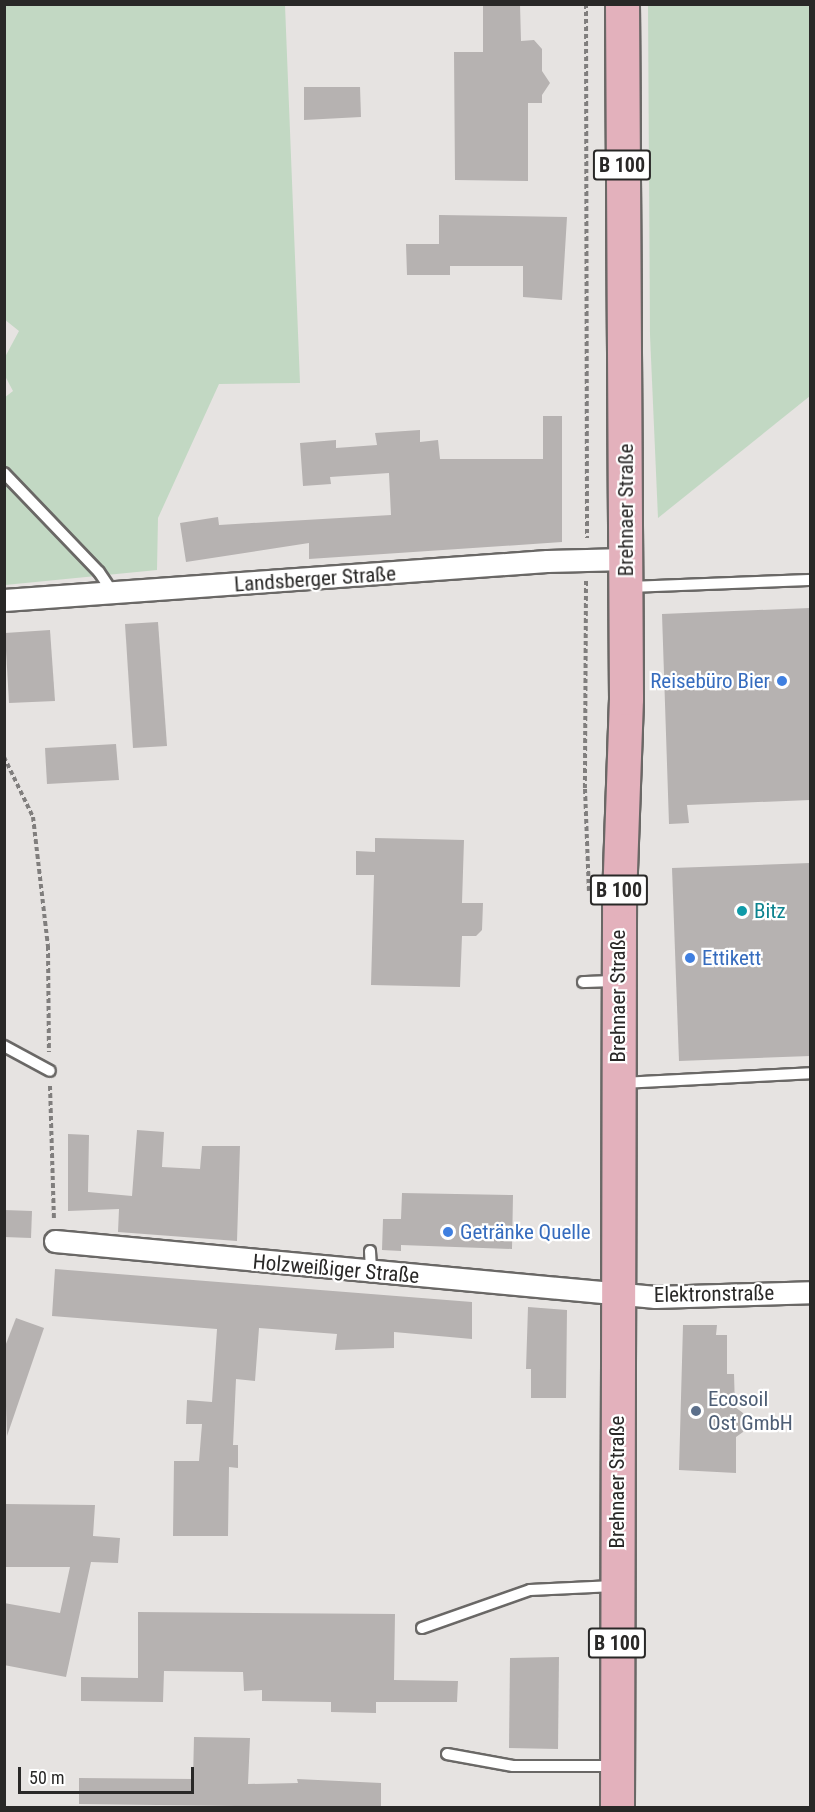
<!DOCTYPE html>
<meta charset="utf-8">
<style>
body{margin:0}
#map{position:relative;width:815px;height:1812px;overflow:hidden;background:#e6e3e1;font-family:"Roboto Condensed",sans-serif}
div>[style]{position:absolute}
.green>*{inset:0;background:#c2d8c3}
.building>*{inset:0;background:#b6b2b1}
.path>*{height:4px;margin-top:-2px;transform-origin:0;background:repeating-linear-gradient(90deg,#807e7d 0 4.5px,transparent 0 7.5px)}
.roads{filter:drop-shadow(2px 0 #6a6866) drop-shadow(-2px 0 #6a6866) drop-shadow(0 2px #6a6866) drop-shadow(0 -2px #6a6866)}
.service>*{height:10px;margin:-5px;padding:0 5px;transform-origin:5px;border-radius:5px;background:#fff}
.minor>*{height:21px;margin:-10.5px;padding:0 10.5px;transform-origin:10.5px;border-radius:10.5px;background:#fff}
.primary>*{height:33px;margin:-16.5px;padding:0 16.5px;transform-origin:16.5px;border-radius:16.5px;background:#e3b1bc}
.dots>*{width:16px;height:16px;translate:-50% -50%;box-sizing:border-box;border:3px solid #fff;border-radius:50%}
span{translate:-50% -50%;white-space:nowrap;text-align:center;line-height:1.15;-webkit-text-stroke:4.5px #fff;paint-order:stroke}
.shield-label span{padding:2px 4px;background:#fff;border:2px solid;border-radius:4px;-webkit-text-stroke-width:0}
.shield-label{font-size:20px;color:#292827;font-weight:700}
.street-label{font-size:21px;color:#292827}
.shop-label{font-size:21px;color:#366cbe}
.right{translate:-100% -50%;text-align:right}
.left{translate:0 -50%;text-align:left}
.culture-label{font-size:21px;color:#0d838f}
.service-label{font-size:21px;color:#4e5e75}
.frame{position:absolute;inset:0;border:6px solid #292827;pointer-events:none}
.scale{position:absolute;left:18px;top:1767px;width:176px;height:27px;box-sizing:border-box;border:3px solid #292827;border-top:0;padding-left:8px;font-size:18px;line-height:21px;white-space:nowrap;color:#292827;-webkit-text-stroke:4px #fff;paint-order:stroke}
</style>
<div id="map">
<div class="green">
<i style="clip-path:polygon(5px 5px,285px 5px,300px 383px,219px 384px,158px 518px,157px 570px,5px 585px,4px 398px,13px 391px,5px 376px,5px 357px,19px 331px,4px 319px)"></i>
<i style="clip-path:polygon(648px 5px,810px 5px,810px 396px,658px 518px,650px 335px)"></i>
</div>
<div class="building">
<i style="clip-path:polygon(483px 4px,520px 4px,521px 41px,534px 40px,542px 49px,542px 71px,550px 83px,542px 95px,542px 103px,528px 103px,528px 181px,455px 180px,454px 52px,483px 52px)"></i>
<i style="clip-path:polygon(304px 87px,360px 87px,361px 117px,304px 120px)"></i>
<i style="clip-path:polygon(439px 215px,567px 217px,562px 300px,523px 297px,523px 266px,450px 266px,450px 275px,407px 275px,406px 244px,439px 244px)"></i>
<i style="clip-path:polygon(543px 416px,562px 416px,562px 542px,309px 559px,309px 543px,186px 562px,180px 523px,218px 517px,219px 525px,391px 515px,389px 473px,330px 477px,331px 484px,303px 486px,300px 443px,336px 440px,336px 448px,377px 445px,375px 433px,420px 430px,420px 442px,438px 440px,440px 459px,543px 459px)"></i>
<i style="clip-path:polygon(810px 608px,810px 800px,687px 805px,689px 823px,669px 824px,662px 614px)"></i>
<i style="clip-path:polygon(158px 622px,167px 746px,133px 748px,125px 624px)"></i>
<i style="clip-path:polygon(50px 630px,55px 701px,9px 703px,5px 633px)"></i>
<i style="clip-path:polygon(116px 744px,119px 780px,47px 784px,45px 748px)"></i>
<i style="clip-path:polygon(375px 838px,464px 840px,462px 903px,483px 903px,482px 930px,476px 936px,462px 936px,460px 987px,371px 985px,374px 875px,356px 875px,356px 851px,375px 852px)"></i>
<i style="clip-path:polygon(810px 863px,810px 1056px,679px 1061px,672px 868px)"></i>
<i style="clip-path:polygon(137px 1130px,164px 1132px,162px 1167px,200px 1169px,202px 1146px,240px 1146px,237px 1241px,118px 1232px,119px 1209px,68px 1211px,68px 1134px,89px 1135px,88px 1192px,132px 1196px)"></i>
<i style="clip-path:polygon(402px 1193px,513px 1195px,512px 1249px,401px 1245px,401px 1251px,382px 1250px,383px 1219px,401px 1219px)"></i>
<i style="clip-path:polygon(4px 1210px,32px 1211px,31px 1238px,4px 1237px)"></i>
<i style="clip-path:polygon(55px 1269px,472px 1302px,472px 1339px,394px 1332px,394px 1348px,335px 1350px,337px 1334px,259px 1328px,255px 1381px,236px 1379px,233px 1445px,238px 1445px,238px 1468px,229px 1467px,228px 1536px,173px 1536px,174px 1461px,199px 1461px,202px 1424px,186px 1424px,187px 1400px,212px 1402px,217px 1329px,52px 1316px)"></i>
<i style="clip-path:polygon(528px 1307px,567px 1310px,566px 1398px,531px 1398px,531px 1369px,526px 1369px)"></i>
<i style="clip-path:polygon(16px 1318px,44px 1328px,7px 1436px,4px 1349px)"></i>
<i style="clip-path:polygon(683px 1325px,717px 1325px,716px 1335px,727px 1335px,727px 1374px,734px 1374px,735px 1407px,743px 1413px,746px 1422px,743px 1432px,736px 1437px,736px 1473px,679px 1470px)"></i>
<i style="clip-path:polygon(4px 1504px,95px 1505px,93px 1536px,120px 1538px,118px 1563px,91px 1562px,66px 1677px,4px 1665px,4px 1603px,60px 1613px,70px 1567px,4px 1567px)"></i>
<i style="clip-path:polygon(138px 1612px,395px 1614px,394px 1680px,458px 1681px,457px 1702px,376px 1702px,376px 1713px,331px 1712px,331px 1702px,262px 1701px,262px 1690px,244px 1691px,243px 1672px,164px 1671px,163px 1702px,81px 1701px,81px 1677px,138px 1678px)"></i>
<i style="clip-path:polygon(559px 1657px,558px 1749px,509px 1748px,510px 1658px)"></i>
<i style="clip-path:polygon(194px 1737px,250px 1738px,248px 1784px,298px 1783px,297px 1779px,381px 1783px,381px 1808px,79px 1804px,79px 1778px,193px 1779px)"></i>
</div>
<div class="path">
<i style="left:586px;top:4px;width:534px;rotate:89.89deg"></i>
<i style="left:586px;top:581px;width:208px;rotate:90.3deg"></i>
<i style="left:585px;top:789px;width:102px;rotate:87.8deg"></i>
<i style="left:4px;top:757px;width:67px;rotate:64.2deg"></i>
<i style="left:33px;top:817px;width:130px;rotate:83.4deg"></i>
<i style="left:48px;top:946px;width:106px;rotate:89.5deg"></i>
<i style="left:50px;top:1086px;width:133px;rotate:88.3deg"></i>
</div>
<div class="roads">
<div class="service">
<i style="left:4px;top:473px;width:137px;rotate:46.2deg"></i>
<i style="left:99px;top:572px;width:25px;rotate:56deg"></i>
<i style="left:628px;top:587px;width:182px;rotate:-2.2deg"></i>
<i style="left:583px;top:982px;width:32px;rotate:-2deg"></i>
<i style="left:4px;top:1046px;width:52px;rotate:28.5deg"></i>
<i style="left:622px;top:1083px;width:188px;rotate:-3deg"></i>
<i style="left:370px;top:1251px;width:22px;rotate:87deg"></i>
<i style="left:422px;top:1628px;width:114px;rotate:-19.4deg"></i>
<i style="left:530px;top:1590px;width:84px;rotate:-2.7deg"></i>
<i style="left:447px;top:1754px;width:67px;rotate:10.3deg"></i>
<i style="left:513px;top:1766px;width:101px"></i>
</div>
<div class="minor">
<i style="left:4px;top:600px;width:544px;rotate:-4.11deg"></i>
<i style="left:547px;top:561px;width:79px;rotate:-1.5deg"></i>
<i style="left:55px;top:1241px;width:603px;rotate:5.33deg"></i>
<i style="left:655px;top:1297px;width:155px;rotate:-1.8deg"></i>
</div>
<div class="primary">
<i style="left:617px;top:1808px;width:909px;rotate:-89.87deg"></i>
<i style="left:619px;top:899px;width:201px;rotate:-88deg"></i>
<i style="left:626px;top:698px;width:694px;rotate:-90.33deg"></i>
</div>
</div>
<div class="dots">
<i style="left:782px;top:681px;background:#3f7fe0"></i>
<i style="left:742px;top:911px;background:#0f9aa8"></i>
<i style="left:690px;top:958px;background:#3f7fe0"></i>
<i style="left:448px;top:1232px;background:#3f7fe0"></i>
<i style="left:696px;top:1411px;background:#5c6f8a"></i>
</div>
<div class="shield-label">
<span style="left:622px;top:165px">B 100</span>
<span style="left:619px;top:890px">B 100</span>
<span style="left:617px;top:1643px">B 100</span>
</div>
<div class="street-label">
<span style="left:626px;top:510px;rotate:-90deg">Brehnaer Straße</span>
<span style="left:315px;top:579px;rotate:-4deg">Landsberger Straße</span>
<span style="left:618px;top:996px;rotate:-90deg">Brehnaer Straße</span>
<span style="left:336px;top:1269px;rotate:5deg">Holzweißiger Straße</span>
<span style="left:714px;top:1294px;rotate:-1deg">Elektronstraße</span>
<span style="left:617px;top:1482px;rotate:-90deg">Brehnaer Straße</span>
</div>
<div class="shop-label">
<span class="right" style="left:770px;top:681px">Reisebüro Bier</span>
<span class="left" style="left:702px;top:958px">Ettikett</span>
<span class="left" style="left:460px;top:1232px">Getränke Quelle</span>
</div>
<div class="culture-label">
<span class="left" style="left:754px;top:911px">Bitz</span>
</div>
<div class="service-label">
<span class="left" style="left:708px;top:1411px">Ecosoil<br>Ost GmbH</span>
</div>
<div class="frame"></div>
<div class="scale">50 m</div>
</div>
